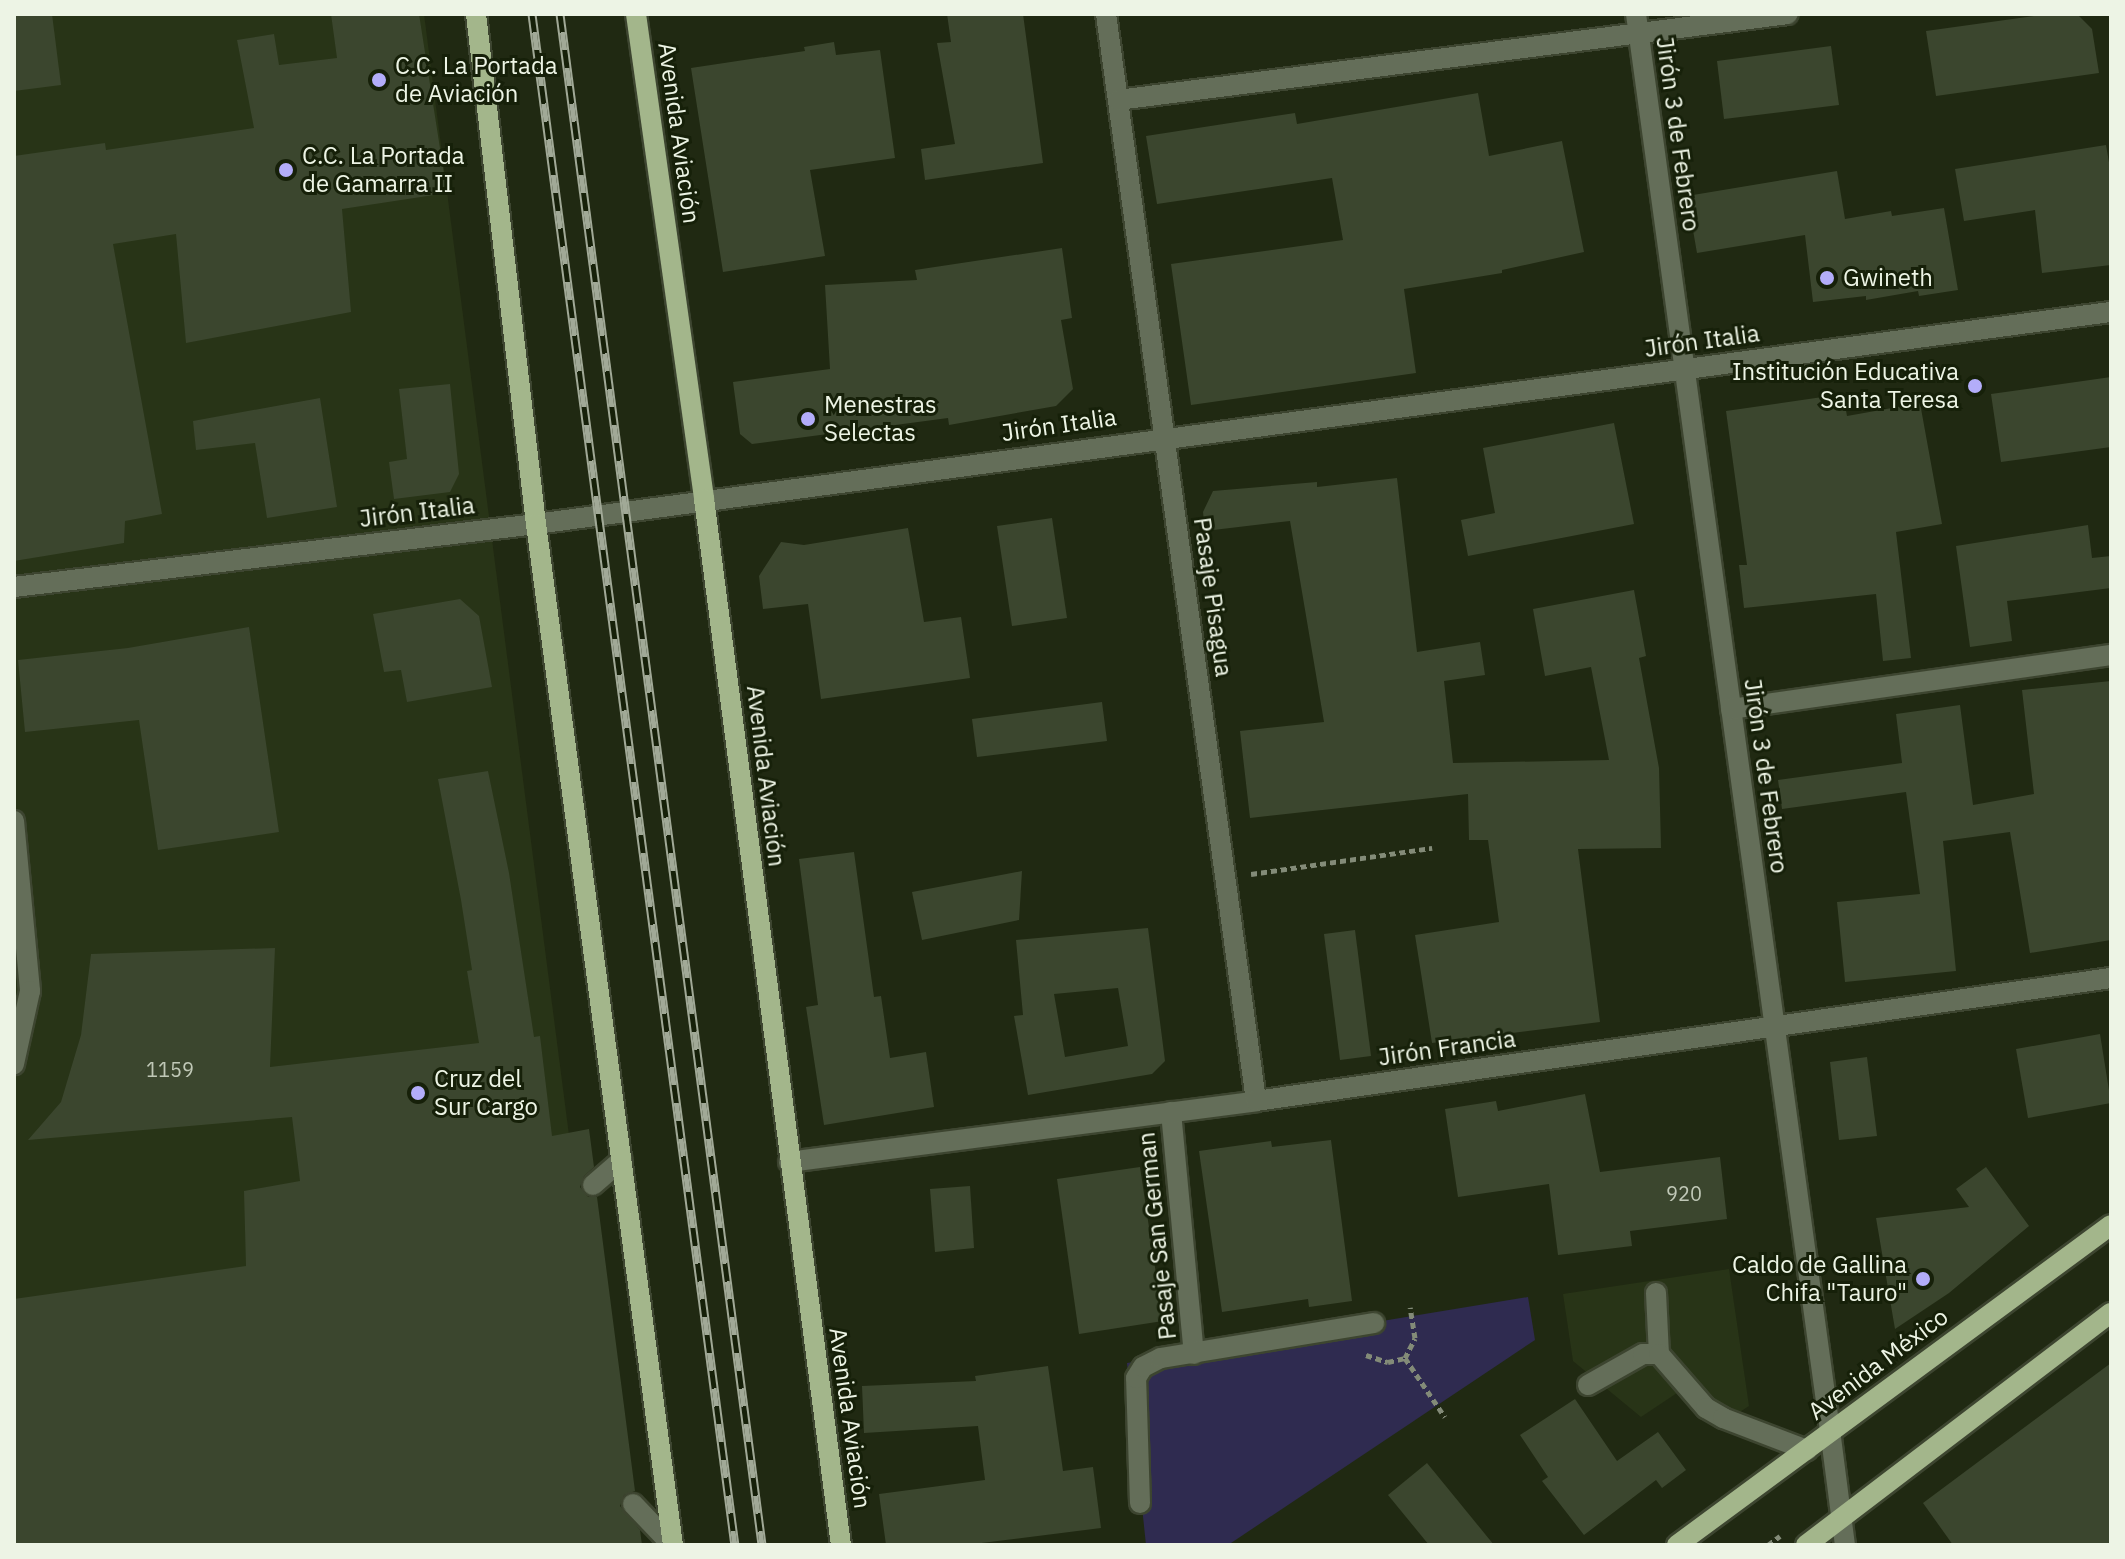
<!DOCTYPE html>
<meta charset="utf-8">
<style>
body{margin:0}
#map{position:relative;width:2125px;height:1559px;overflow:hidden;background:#202912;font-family:"IBM Plex Sans",sans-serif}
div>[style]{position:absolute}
.built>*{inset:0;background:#283417}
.green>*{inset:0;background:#2f2b50}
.building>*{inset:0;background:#3b462e}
.path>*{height:5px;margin-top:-2.5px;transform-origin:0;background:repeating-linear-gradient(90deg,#838b78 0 6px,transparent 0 10px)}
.roads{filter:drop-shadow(2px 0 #3d4530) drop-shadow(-2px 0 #3d4530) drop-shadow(0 2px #3d4530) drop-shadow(0 -2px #3d4530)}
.service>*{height:20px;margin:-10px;padding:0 10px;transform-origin:10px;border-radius:10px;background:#646e59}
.minor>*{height:20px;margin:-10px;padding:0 10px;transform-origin:10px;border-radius:10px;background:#646e59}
.tertiary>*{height:20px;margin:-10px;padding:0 10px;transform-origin:10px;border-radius:10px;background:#646e59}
.primary>*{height:20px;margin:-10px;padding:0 10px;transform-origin:10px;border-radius:10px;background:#a3b68b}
.rail>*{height:9px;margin-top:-4.5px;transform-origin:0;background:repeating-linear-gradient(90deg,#162009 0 18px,#a1a997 0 36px);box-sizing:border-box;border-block:2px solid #a1a997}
.dots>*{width:22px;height:22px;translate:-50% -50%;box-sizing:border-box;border:4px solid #162009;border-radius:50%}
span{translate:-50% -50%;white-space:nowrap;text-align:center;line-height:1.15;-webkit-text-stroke:6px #162009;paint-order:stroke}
.number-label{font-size:20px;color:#c0c8b7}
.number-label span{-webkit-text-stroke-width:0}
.poi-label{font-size:24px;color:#edf4e5}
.left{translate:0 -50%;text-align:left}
.right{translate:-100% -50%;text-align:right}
.street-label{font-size:24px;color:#edf4e5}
.frame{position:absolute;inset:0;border:16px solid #edf4e5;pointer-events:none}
</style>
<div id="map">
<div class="built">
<i style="clip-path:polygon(14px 14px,424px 14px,622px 1545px,14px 1545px)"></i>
<i style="clip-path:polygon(1729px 1269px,1749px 1406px,1732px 1417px,1686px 1387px,1641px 1417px,1573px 1361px,1563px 1294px)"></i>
</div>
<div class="green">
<i style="clip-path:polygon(1528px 1297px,1535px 1340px,1228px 1545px,1146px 1545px,1127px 1363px)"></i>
</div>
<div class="building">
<i style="clip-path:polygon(14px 14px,52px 14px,61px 85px,14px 91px)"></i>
<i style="clip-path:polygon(331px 14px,419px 14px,447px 193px,342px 209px,351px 312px,186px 343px,176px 234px,113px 244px,162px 514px,125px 521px,124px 543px,14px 561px,14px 156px,105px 143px,106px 150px,254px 128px,237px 40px,274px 34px,279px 65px,337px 58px)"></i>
<i style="clip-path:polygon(947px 14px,1023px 14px,1043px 163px,925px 180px,921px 149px,955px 144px,937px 43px,951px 42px)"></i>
<i style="clip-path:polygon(2048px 14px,2077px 14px,2092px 29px,2099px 73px,1936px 96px,1926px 31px)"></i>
<i style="clip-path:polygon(834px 42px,836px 55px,880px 50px,895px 158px,810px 170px,825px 256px,723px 272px,691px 68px,805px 51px,804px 47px)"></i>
<i style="clip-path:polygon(1831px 46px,1839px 105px,1724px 119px,1717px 61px)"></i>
<i style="clip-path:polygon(1478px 93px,1489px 156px,1562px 141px,1584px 252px,1502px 270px,1502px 273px,1404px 289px,1416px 373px,1191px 405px,1171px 264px,1343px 240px,1332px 178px,1157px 204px,1146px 136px,1295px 113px,1297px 124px)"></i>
<i style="clip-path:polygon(2106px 145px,2111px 174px,2111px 265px,2042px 273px,2035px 210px,1964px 221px,1955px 169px)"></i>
<i style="clip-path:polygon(1837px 171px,1845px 219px,1891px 211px,1892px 216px,1944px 208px,1958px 290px,1919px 296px,1918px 291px,1866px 300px,1866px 296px,1813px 302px,1805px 235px,1697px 253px,1687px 196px)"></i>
<i style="clip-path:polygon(1062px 248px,1072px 318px,1061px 320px,1073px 389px,1056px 406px,949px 425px,948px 418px,752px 444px,740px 434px,733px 382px,830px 369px,825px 285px,917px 280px,915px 270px)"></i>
<i style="clip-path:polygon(2111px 377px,2111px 447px,2001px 462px,1991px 394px)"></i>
<i style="clip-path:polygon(450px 384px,459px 474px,450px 492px,394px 499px,389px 462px,407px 459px,399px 389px)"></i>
<i style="clip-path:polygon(1843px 394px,1847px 416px,1920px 403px,1942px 524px,1896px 532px,1911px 658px,1883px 661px,1876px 594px,1744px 608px,1739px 565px,1747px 565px,1726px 411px)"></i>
<i style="clip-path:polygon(320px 398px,337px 507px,267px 518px,255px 443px,196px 450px,193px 421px)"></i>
<i style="clip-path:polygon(1614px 423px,1634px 524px,1468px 556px,1461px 520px,1495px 513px,1483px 448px)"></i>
<i style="clip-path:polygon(1397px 478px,1417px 652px,1480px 642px,1485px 675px,1444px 681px,1453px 763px,1609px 760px,1591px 667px,1545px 676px,1533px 609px,1634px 590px,1646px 656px,1639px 658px,1659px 768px,1661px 848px,1578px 849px,1600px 1022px,1432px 1043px,1415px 935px,1499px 922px,1488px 840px,1469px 840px,1468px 794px,1250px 818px,1240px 731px,1324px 722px,1290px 521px,1205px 531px,1203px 512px,1213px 491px,1317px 482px,1317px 487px)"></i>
<i style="clip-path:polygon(1052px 518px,1067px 618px,1012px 626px,997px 526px)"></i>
<i style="clip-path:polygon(2088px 525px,2092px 558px,2111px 556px,2111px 588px,2007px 601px,2012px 641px,1970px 647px,1956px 546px)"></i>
<i style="clip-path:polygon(908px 528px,924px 622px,961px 617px,970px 678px,821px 699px,808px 604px,763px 609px,759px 576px,781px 542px,804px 545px)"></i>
<i style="clip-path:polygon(460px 599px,479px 616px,492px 687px,407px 702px,401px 670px,384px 672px,373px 614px)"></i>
<i style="clip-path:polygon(249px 627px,279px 832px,158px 850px,139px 720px,25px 732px,18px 660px,128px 648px)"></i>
<i style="clip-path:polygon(2111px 681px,2111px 940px,2030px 953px,2010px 832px,1943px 841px,1956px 971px,1845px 982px,1837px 902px,1920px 894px,1906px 792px,1782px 809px,1778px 780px,1902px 763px,1896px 714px,1960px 705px,1973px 805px,2034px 794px,2022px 690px)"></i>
<i style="clip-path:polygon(1102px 702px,1107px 741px,977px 757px,972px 719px)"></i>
<i style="clip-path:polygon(488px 771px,509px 873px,534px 1037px,540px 1036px,552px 1136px,589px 1129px,594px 1167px,584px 1176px,580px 1187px,588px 1197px,597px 1197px,635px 1491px,624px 1495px,620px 1506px,640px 1530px,642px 1545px,14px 1545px,14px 1299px,246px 1266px,244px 1191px,300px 1181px,292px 1117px,28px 1140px,61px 1102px,81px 1035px,91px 954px,275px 948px,270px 1067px,479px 1043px,467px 971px,472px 970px,461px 900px,438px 779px)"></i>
<i style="clip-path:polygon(854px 852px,874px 997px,881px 996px,890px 1058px,926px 1052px,934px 1107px,824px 1125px,806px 1007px,818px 1005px,799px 859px)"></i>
<i style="clip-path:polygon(1022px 871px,1019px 920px,922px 940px,912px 892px)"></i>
<i style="clip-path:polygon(evenodd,1148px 928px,1165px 1061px,1152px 1074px,1028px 1095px,1014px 1016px,1023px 1015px,1016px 940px,1148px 928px,1118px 988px,1128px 1046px,1065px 1057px,1054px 994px,1118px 988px)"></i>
<i style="clip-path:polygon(1355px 930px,1371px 1056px,1340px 1060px,1324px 934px)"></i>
<i style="clip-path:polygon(2100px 1034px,2111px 1103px,2028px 1118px,2016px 1049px)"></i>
<i style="clip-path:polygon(1867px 1057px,1877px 1136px,1839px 1140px,1830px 1062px)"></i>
<i style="clip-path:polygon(1585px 1094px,1600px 1172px,1720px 1157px,1727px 1219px,1630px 1231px,1632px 1246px,1558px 1255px,1549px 1184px,1458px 1197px,1445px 1109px,1496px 1101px,1498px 1111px)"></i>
<i style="clip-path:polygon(1331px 1140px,1352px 1301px,1309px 1307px,1308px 1299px,1222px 1312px,1199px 1151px,1271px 1141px,1272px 1147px)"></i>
<i style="clip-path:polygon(1140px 1167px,1163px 1321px,1079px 1334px,1057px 1179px)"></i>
<i style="clip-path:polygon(1986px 1167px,2029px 1226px,1949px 1293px,1895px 1329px,1876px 1218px,1969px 1207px,1956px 1189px)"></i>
<i style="clip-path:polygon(970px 1186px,974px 1248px,935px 1252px,930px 1189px)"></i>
<i style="clip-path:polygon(2111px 1363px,2111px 1545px,1953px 1545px,1923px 1503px)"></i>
<i style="clip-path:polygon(1048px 1366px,1063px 1471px,1093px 1467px,1101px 1528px,965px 1545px,886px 1545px,879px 1494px,985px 1480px,978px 1426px,864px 1433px,862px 1386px,976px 1381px,975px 1376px)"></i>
<i style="clip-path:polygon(1575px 1399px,1617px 1461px,1658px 1432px,1686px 1470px,1662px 1488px,1656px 1480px,1584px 1535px,1542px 1481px,1548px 1477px,1520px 1435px)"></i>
<i style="clip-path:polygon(1427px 1463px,1494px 1545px,1429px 1545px,1388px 1495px)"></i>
</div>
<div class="path">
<i style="left:1251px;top:874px;width:183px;rotate:-8.2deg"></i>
<i style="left:1366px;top:1355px;width:23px;rotate:18deg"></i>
<i style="left:1388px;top:1362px;width:17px;rotate:-13deg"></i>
<i style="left:1405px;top:1358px;width:22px;rotate:-63deg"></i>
<i style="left:1415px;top:1338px;width:31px;rotate:-99deg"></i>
<i style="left:1405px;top:1358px;width:71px;rotate:55.9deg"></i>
<i style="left:1768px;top:1545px;width:15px;rotate:-37deg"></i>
</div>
<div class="roads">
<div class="service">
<i style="left:1171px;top:1112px;width:243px;rotate:84.6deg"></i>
<i style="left:593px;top:1185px;width:38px;rotate:-41deg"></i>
<i style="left:1656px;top:1293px;width:61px;rotate:87.2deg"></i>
<i style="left:1588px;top:1385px;width:63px;rotate:-29.4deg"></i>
<i style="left:1643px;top:1354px;width:16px"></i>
<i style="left:1659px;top:1354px;width:72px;rotate:49deg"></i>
<i style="left:1706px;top:1408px;width:20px;rotate:30deg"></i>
<i style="left:1723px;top:1418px;width:90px;rotate:20.9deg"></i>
<i style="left:1140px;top:1503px;width:125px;rotate:-91.8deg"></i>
<i style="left:1136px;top:1378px;width:13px;rotate:-58deg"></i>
<i style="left:1143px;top:1367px;width:20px;rotate:-27deg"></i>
<i style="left:1161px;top:1358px;width:216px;rotate:-9.3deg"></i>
<i style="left:633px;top:1504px;width:57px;rotate:46.4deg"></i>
</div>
<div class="minor">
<i style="left:1106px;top:14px;width:1097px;rotate:82.14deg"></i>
<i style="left:1636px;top:14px;width:1429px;rotate:82.2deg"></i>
<i style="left:1118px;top:100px;width:675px;rotate:-7.31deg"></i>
<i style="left:14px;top:587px;width:526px;rotate:-6.88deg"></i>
<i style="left:536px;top:524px;width:1589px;rotate:-7.67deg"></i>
<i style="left:1731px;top:709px;width:384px;rotate:-8.1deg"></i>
<i style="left:14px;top:821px;width:171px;rotate:84.6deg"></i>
<i style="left:30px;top:991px;width:75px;rotate:102.4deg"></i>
<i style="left:789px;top:1162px;width:471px;rotate:-7.4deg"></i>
<i style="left:1256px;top:1101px;width:864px;rotate:-8.19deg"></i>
</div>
<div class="tertiary">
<i style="left:1830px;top:1430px;width:116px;rotate:82.6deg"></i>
</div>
<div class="primary">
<i style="left:476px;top:14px;width:514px;rotate:83.29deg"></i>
<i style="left:536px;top:524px;width:1030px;rotate:82.36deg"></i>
<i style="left:636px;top:14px;width:490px;rotate:82deg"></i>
<i style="left:704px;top:499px;width:1055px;rotate:82.54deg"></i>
<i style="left:1677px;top:1545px;width:539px;rotate:-36.4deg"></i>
<i style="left:1806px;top:1545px;width:383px;rotate:-37.3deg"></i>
</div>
</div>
<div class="rail">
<i style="left:532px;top:14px;width:1544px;rotate:82.45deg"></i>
<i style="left:560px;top:14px;width:1544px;rotate:82.48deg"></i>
</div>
<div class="dots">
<i style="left:379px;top:80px;background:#b3adf9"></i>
<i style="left:286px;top:170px;background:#b3adf9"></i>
<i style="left:1827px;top:278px;background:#b3adf9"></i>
<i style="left:1975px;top:386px;background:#b3adf9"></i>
<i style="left:808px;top:419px;background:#b3adf9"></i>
<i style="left:418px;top:1093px;background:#b3adf9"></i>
<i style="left:1923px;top:1279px;background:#b3adf9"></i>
</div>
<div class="number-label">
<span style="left:170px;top:1069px">1159</span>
<span style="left:1684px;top:1193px">920</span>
</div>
<div class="poi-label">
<span class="left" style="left:395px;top:80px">C.C. La Portada<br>de Aviación</span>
<span class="left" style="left:302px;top:170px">C.C. La Portada<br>de Gamarra II</span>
<span class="left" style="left:1843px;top:278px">Gwineth</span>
<span class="right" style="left:1959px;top:386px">Institución Educativa<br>Santa Teresa</span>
<span class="left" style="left:824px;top:419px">Menestras<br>Selectas</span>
<span class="left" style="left:434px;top:1093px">Cruz del<br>Sur Cargo</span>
<span class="right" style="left:1907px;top:1279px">Caldo de Gallina<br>Chifa "Tauro"</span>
</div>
<div class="street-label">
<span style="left:679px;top:133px;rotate:82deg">Avenida Aviación</span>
<span style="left:1678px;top:134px;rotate:82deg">Jirón 3 de Febrero</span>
<span style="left:1702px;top:341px;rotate:-8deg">Jirón Italia</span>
<span style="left:1059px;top:425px;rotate:-8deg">Jirón Italia</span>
<span style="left:417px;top:512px;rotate:-7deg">Jirón Italia</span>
<span style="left:1213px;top:597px;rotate:82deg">Pasaje Pisagua</span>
<span style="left:766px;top:776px;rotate:83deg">Avenida Aviación</span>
<span style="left:1766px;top:776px;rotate:82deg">Jirón 3 de Febrero</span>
<span style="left:1447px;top:1048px;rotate:-8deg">Jirón Francia</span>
<span style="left:1157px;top:1236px;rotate:-96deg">Pasaje San German</span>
<span style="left:1878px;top:1364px;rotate:-37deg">Avenida México</span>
<span style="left:850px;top:1418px;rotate:82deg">Avenida Aviación</span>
</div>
<div class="frame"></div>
</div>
